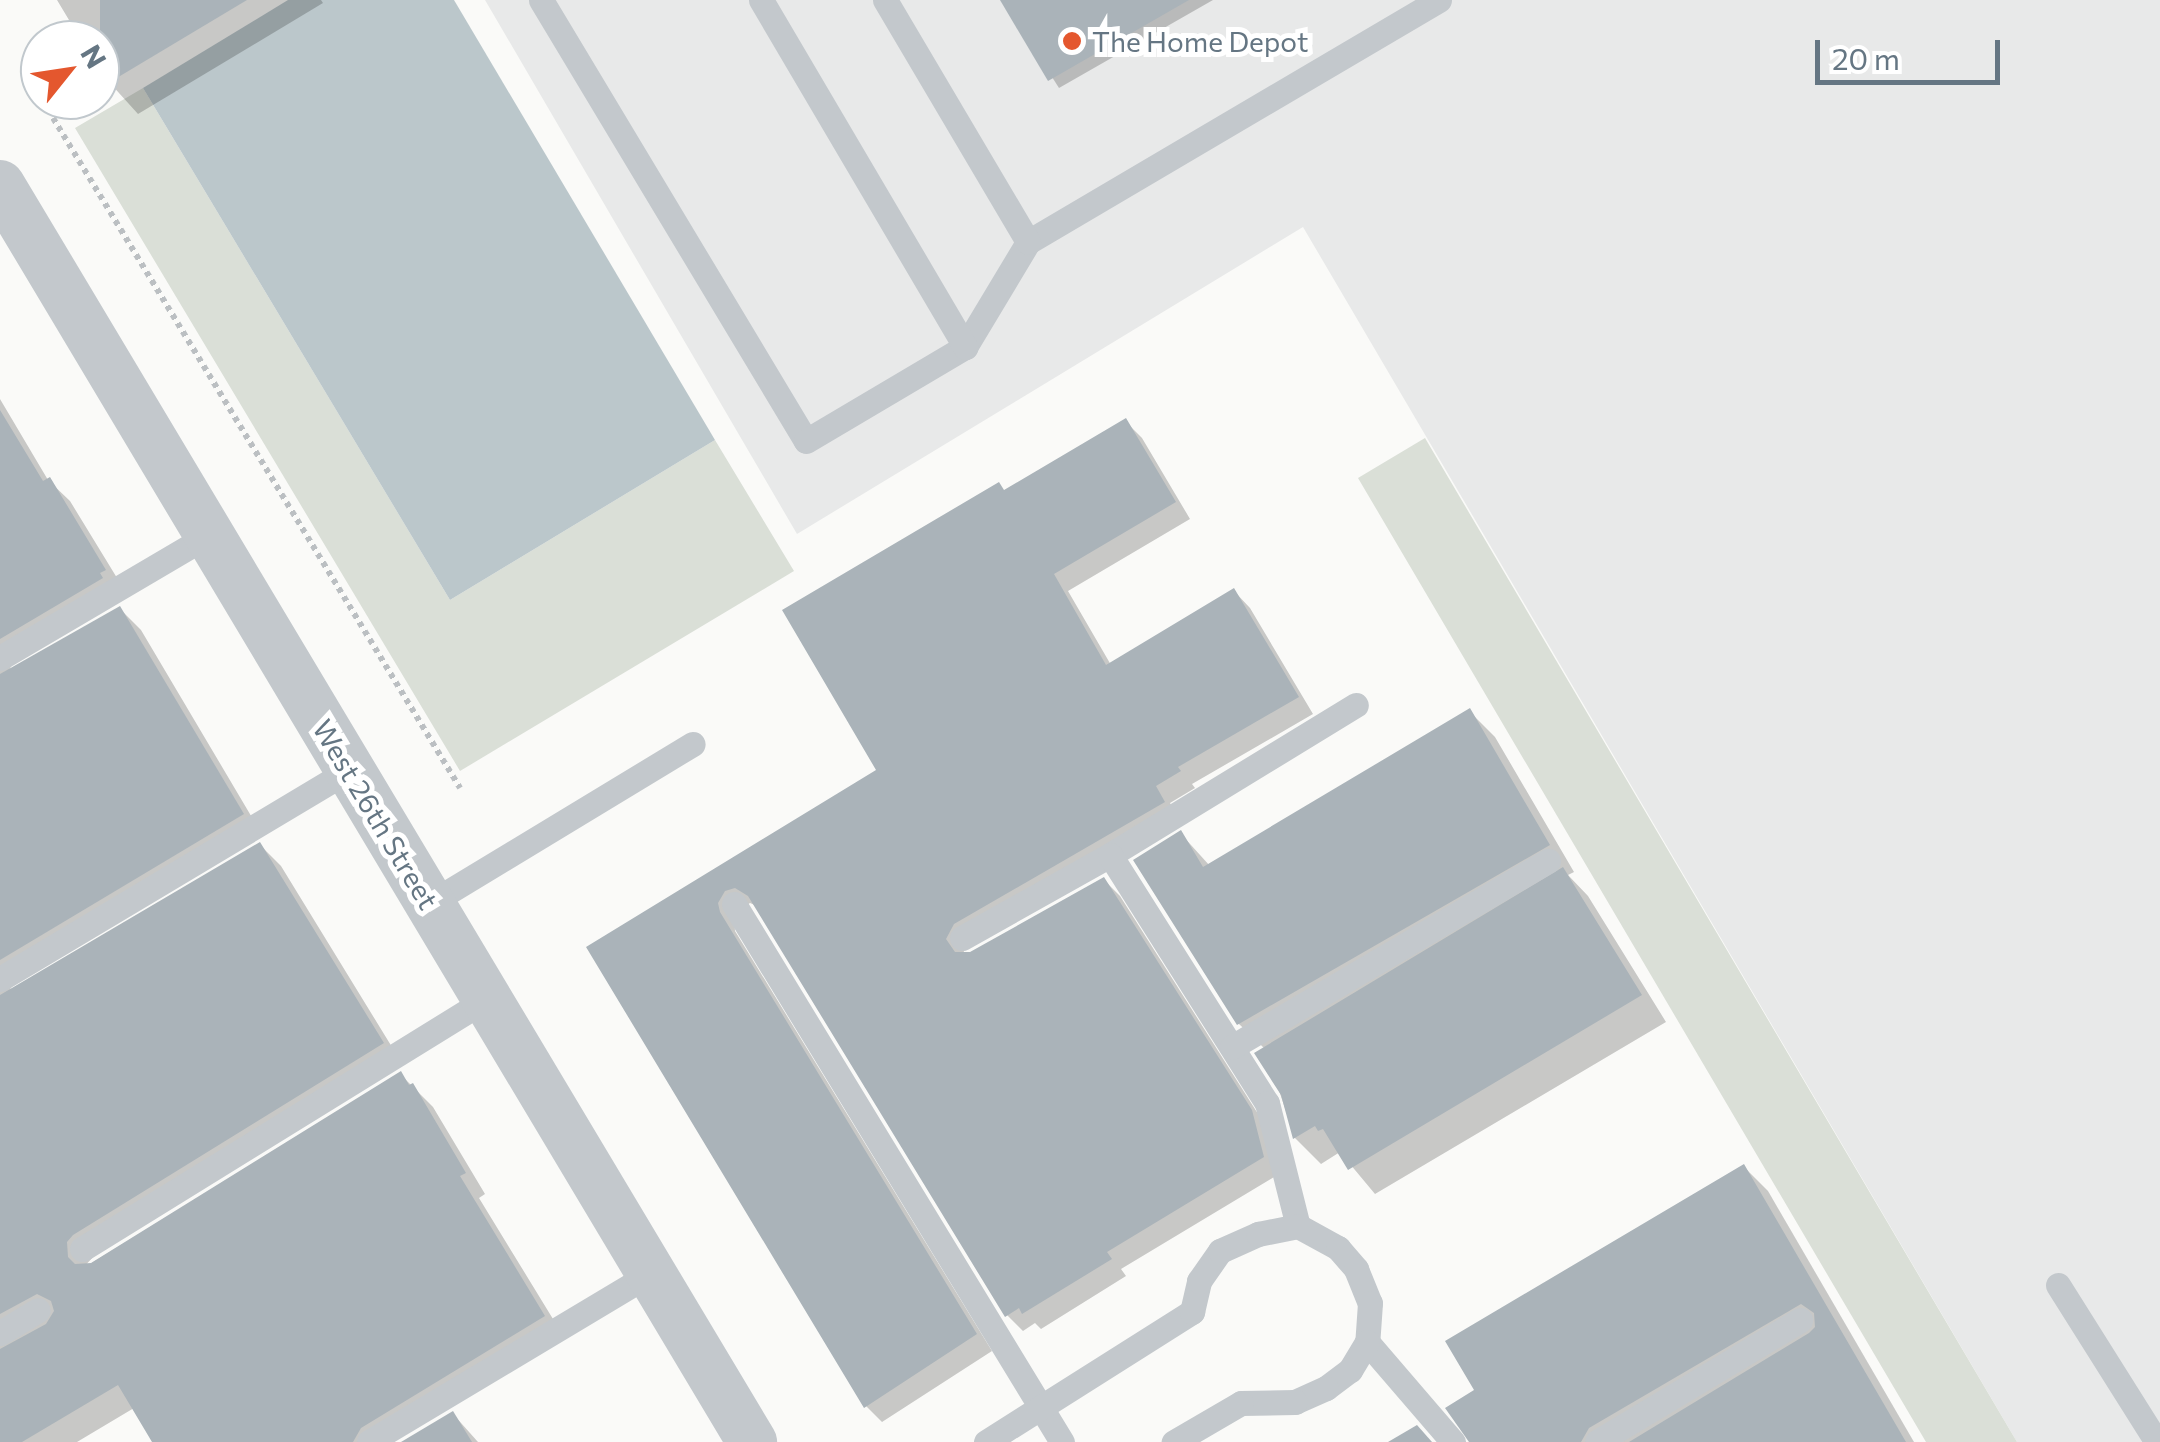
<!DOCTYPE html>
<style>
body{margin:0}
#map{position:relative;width:2160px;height:1442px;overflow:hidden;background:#fafaf8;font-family:Commissioner,sans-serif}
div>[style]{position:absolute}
.built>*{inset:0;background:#e8e9e9}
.green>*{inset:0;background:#dadfd7}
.water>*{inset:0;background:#bbc7cb}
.shadow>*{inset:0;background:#0003}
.building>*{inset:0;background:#aab3b9}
.path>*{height:6px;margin-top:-3px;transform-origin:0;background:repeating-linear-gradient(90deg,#bbbfc2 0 5px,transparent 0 10px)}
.lane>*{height:25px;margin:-12.5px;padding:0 12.5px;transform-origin:12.5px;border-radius:12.5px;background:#c3c8cc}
.street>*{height:50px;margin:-25px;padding:0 25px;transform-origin:25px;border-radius:25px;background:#c3c8cc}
.dots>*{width:28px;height:28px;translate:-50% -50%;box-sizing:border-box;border:5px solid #fff;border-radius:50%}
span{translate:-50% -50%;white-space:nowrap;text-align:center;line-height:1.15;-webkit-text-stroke:10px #fff;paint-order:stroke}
.poi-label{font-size:28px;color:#657683}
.left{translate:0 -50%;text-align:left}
.street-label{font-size:28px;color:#657683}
.north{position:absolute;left:20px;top:20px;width:100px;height:100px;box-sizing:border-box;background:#fff;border:2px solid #c1c8cd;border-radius:50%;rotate:60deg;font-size:28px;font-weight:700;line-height:40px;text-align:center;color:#657683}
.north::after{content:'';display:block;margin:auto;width:35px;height:45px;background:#e4572e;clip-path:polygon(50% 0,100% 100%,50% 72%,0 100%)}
.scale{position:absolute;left:1815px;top:40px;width:185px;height:45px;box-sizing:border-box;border:5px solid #657683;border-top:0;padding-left:12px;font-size:30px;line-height:35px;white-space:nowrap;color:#657683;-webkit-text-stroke:8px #fff;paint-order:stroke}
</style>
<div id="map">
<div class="built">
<i style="clip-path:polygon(485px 0,2160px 0,2160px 1442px,2017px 1442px,1303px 227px,797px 534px)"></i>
</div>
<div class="green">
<i style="clip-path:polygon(143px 88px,450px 600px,715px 440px,794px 571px,460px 771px,75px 128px)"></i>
<i style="clip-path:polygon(1425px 438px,1958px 1342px,2017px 1442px,1926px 1442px,1358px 478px)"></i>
</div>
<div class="water">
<i style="clip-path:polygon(288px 0,454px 0,715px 440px,450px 600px,143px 88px)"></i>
</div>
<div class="shadow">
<i style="clip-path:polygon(57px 0,321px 0,323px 3px,138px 114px,100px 72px,100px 40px,81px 40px)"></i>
<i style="clip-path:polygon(1003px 0,1213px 0,1059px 88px)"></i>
<i style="clip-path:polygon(0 399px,48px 480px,70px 501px,125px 591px,12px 665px,5px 677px,120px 609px,141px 630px,263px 836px,12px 986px,5px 998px,260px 845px,281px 866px,403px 1065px,94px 1256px,82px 1269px,400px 1074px,433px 1107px,485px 1194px,479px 1198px,564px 1337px,392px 1442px,155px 1442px,134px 1408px,77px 1442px,0 1442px)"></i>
<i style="clip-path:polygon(1126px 422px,1142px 438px,1190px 519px,1068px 591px,1111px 665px,1234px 591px,1250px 608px,1313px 714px,1192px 784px,1195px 788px,1170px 803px,1179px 819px,970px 940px,962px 955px,971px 955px,1104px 880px,1120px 896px,1267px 1128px,1279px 1174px,1121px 1269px,1126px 1276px,1041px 1329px,1035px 1323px,1023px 1331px,1007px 1315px,757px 906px,750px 903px,734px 914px,735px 931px,992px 1351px,882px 1422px,866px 1406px,589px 948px,880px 771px,1006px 492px)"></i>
<i style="clip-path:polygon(1469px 711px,1495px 737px,1574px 872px,1568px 875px,1588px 896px,1666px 1022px,1375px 1194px,1340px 1152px,1321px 1164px,1295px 1138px,1265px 1049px,1239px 1024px,1181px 834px,1210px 866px)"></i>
<i style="clip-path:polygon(1744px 1167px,1768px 1191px,1914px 1442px,1470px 1442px,1478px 1391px)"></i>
<i style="clip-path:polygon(453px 1414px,478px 1442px,405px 1442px)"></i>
</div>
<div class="building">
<i style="clip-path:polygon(100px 0,247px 0,100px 88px)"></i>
<i style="clip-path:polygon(1000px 0,1189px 0,1048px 81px)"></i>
<i style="clip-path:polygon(0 410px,43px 481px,50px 477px,106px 570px,100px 573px,103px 578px,0 639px)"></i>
<i style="clip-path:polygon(1126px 418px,1176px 502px,1054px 574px,1106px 665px,1234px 588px,1299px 697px,1178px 767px,1181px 771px,1156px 786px,1165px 802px,954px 924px,946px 939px,955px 952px,970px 952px,1104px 877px,1252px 1110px,1264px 1157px,1107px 1252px,1112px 1259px,1022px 1314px,1019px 1308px,1005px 1317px,748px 896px,735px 888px,725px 891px,718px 903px,720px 912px,977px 1334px,864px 1408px,586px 947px,876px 770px,782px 610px,999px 482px,1004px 490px)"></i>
<i style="clip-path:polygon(120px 606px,244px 814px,0 960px,0 674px)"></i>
<i style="clip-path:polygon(1470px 708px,1550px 845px,1237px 1025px,1133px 860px,1181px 830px,1203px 867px)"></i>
<i style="clip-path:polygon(260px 842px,384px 1043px,73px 1235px,67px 1242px,68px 1257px,75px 1264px,91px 1263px,401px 1071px,409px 1085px,413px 1083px,466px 1173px,460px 1176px,545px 1316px,361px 1428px,353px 1442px,152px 1442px,118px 1385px,22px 1442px,0 1442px,0 1349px,46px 1324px,54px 1311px,51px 1301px,37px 1294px,0 1314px,0 995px)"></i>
<i style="clip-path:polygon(1563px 867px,1642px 995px,1348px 1170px,1323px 1129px,1318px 1131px,1315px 1126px,1293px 1139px,1281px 1095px,1254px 1053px)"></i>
<i style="clip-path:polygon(1744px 1164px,1906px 1442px,1629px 1442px,1809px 1333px,1815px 1327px,1814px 1313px,1801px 1304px,1589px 1428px,1581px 1442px,1469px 1442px,1445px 1408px,1474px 1390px,1445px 1341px)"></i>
<i style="clip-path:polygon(453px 1411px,472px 1442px,401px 1442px)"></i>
<i style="clip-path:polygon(1417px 1425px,1432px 1442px,1388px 1442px)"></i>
</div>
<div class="path">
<i style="left:53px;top:118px;width:784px;rotate:58.72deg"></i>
</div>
<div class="lane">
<i style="left:541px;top:0;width:514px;rotate:59deg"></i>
<i style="left:806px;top:441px;width:185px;rotate:-30.6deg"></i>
<i style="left:965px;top:347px;width:122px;rotate:-59deg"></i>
<i style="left:1028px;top:242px;width:477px;rotate:-30.5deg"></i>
<i style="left:761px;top:0;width:403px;rotate:59.5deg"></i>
<i style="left:885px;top:0;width:281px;rotate:59.4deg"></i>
<i style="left:0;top:658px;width:243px;rotate:-30.5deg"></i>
<i style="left:1110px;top:855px;width:288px;rotate:-31.4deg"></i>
<i style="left:430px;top:903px;width:307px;rotate:-31.2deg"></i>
<i style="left:734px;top:904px;width:630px;rotate:58.63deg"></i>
<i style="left:962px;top:938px;width:170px;rotate:-29.3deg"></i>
<i style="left:1110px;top:855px;width:294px;rotate:57.7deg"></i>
<i style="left:1267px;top:1103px;width:127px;rotate:75.9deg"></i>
<i style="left:0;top:979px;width:407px;rotate:-30.9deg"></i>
<i style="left:1232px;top:1047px;width:367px;rotate:-30.5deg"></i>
<i style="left:82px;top:1249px;width:476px;rotate:-31.7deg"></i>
<i style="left:2058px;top:1285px;width:186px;rotate:57.8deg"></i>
<i style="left:0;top:1333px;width:44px;rotate:-31.2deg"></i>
<i style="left:1367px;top:1342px;width:132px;rotate:49.3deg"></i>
<i style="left:369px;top:1442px;width:329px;rotate:-30.9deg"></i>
<i style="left:986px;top:1442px;width:244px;rotate:-32.3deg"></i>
<i style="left:1192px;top:1312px;width:32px;rotate:-77deg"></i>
<i style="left:1199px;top:1281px;width:37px;rotate:-55deg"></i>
<i style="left:1220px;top:1251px;width:42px;rotate:-24.1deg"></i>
<i style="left:1258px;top:1234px;width:41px;rotate:-11.3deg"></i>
<i style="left:1298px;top:1226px;width:46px;rotate:28.8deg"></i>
<i style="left:1338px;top:1248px;width:28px;rotate:49deg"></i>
<i style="left:1356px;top:1269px;width:37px;rotate:68deg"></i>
<i style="left:1370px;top:1303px;width:39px;rotate:94deg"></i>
<i style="left:1367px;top:1342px;width:33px;rotate:121deg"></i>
<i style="left:1350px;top:1370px;width:30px;rotate:143deg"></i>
<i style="left:1326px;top:1388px;width:34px;rotate:156deg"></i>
<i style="left:1295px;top:1402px;width:54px;rotate:178.9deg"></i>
<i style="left:1241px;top:1403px;width:78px;rotate:149.8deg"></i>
<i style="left:1597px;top:1442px;width:237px;rotate:-31deg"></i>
</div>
<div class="street">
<i style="left:0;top:185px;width:1465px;rotate:59.11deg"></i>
</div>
<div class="dots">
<i style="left:1072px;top:41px;background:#e4572e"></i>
</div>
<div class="poi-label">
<span class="left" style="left:1092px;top:41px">The Home Depot</span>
</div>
<div class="street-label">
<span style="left:376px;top:814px;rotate:59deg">West 26th Street</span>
</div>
<div class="north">N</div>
<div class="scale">20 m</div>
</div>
